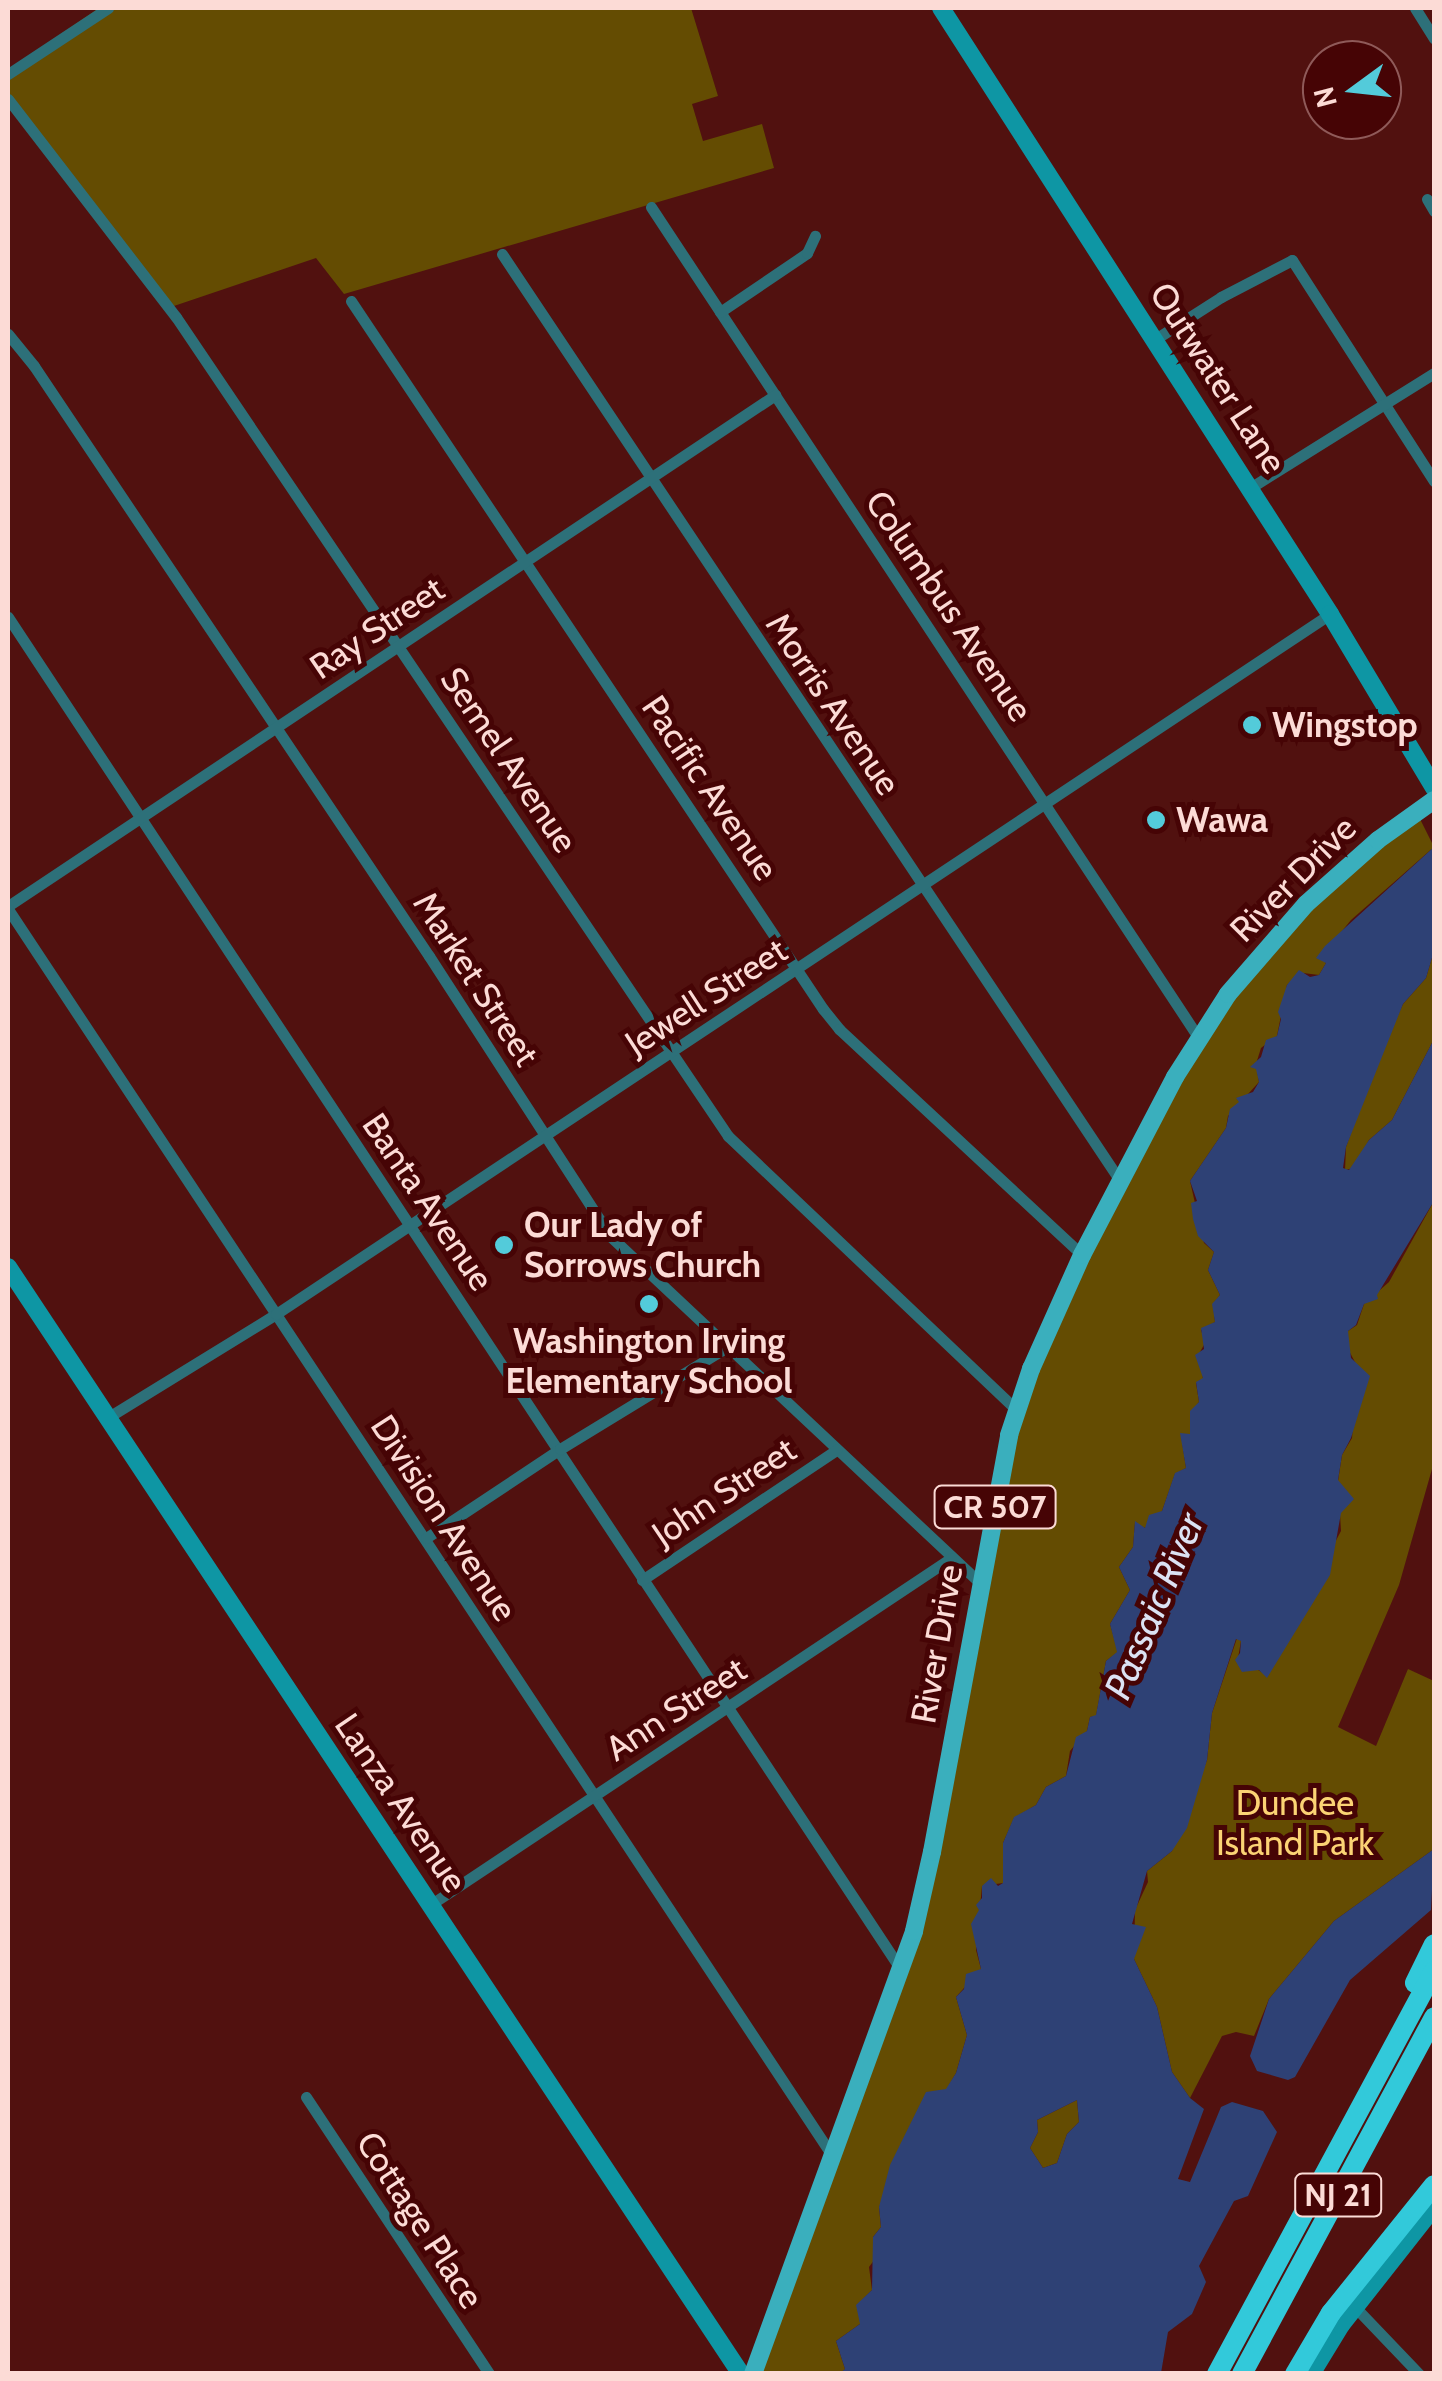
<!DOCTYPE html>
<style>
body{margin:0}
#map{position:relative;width:1442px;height:2381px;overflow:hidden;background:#51110f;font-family:Cabin,sans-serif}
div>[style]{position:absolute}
.green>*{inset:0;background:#644c02}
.water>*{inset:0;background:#2e4175}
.street>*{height:11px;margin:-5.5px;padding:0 5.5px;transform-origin:5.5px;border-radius:5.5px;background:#2d7079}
.secondary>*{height:18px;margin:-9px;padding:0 9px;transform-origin:9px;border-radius:9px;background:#0e96a4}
.primary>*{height:18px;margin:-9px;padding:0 9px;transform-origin:9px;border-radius:9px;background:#3aafbd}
.highway>*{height:20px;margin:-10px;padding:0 10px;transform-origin:10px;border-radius:10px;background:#32c9da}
.dots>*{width:28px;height:28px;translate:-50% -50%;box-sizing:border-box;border:5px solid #460405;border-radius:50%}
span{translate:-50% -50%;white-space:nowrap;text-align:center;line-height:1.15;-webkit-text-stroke:10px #460405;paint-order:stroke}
.shield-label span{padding:2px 8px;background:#460405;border:2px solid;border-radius:8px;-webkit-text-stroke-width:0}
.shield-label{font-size:32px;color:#fcdbd6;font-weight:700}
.street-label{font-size:35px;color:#fcdbd6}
.poi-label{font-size:35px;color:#fcdbd6;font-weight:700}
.left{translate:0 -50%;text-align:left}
.park-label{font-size:35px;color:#fbd374}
.water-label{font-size:38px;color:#dbe2f3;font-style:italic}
.frame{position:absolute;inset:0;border:10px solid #fcdbd6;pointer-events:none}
.north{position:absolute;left:1302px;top:40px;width:100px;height:100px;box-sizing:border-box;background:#460405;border:2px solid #8f5a59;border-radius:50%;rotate:255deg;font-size:28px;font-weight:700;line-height:40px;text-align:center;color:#fcdbd6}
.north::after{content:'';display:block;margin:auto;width:35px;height:45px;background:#53cbda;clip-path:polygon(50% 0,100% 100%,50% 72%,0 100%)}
</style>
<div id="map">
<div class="green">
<i style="clip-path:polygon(99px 8px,691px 8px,718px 96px,692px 104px,703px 141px,762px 124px,774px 168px,344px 294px,316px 258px,171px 307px,8px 94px,8px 70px)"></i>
<i style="clip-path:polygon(1416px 811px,1434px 847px,1351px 920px,1321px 957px,1326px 963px,1319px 975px,1303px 973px,1287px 985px,1277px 1036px,1261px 1048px,1256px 1064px,1259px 1082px,1228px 1116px,1226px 1128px,1190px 1181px,1204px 1243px,1214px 1252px,1208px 1270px,1220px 1295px,1213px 1304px,1215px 1322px,1201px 1330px,1205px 1343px,1200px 1352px,1203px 1379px,1196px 1383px,1199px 1402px,1190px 1414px,1190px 1434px,1181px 1435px,1186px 1468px,1175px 1474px,1162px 1511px,1145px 1528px,1135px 1523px,1133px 1547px,1119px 1567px,1130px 1590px,1110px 1624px,1118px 1652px,1106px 1661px,1096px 1716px,1090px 1717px,1087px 1731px,1070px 1751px,1066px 1776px,1046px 1787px,1036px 1805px,1014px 1818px,1003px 1843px,1003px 1883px,982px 1886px,976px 1950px,981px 1969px,956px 1997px,967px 2035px,956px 2073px,879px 2207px,881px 2227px,873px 2237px,875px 2259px,869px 2267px,872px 2290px,862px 2300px,860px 2324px,836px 2341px,845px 2369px,840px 2374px,753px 2374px,900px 1968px,1015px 1408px,1198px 1037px,1296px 914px)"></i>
<i style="clip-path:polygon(1434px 951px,1434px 1039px,1392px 1120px,1369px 1140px,1354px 1168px,1345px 1170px,1346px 1147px,1374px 1068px,1403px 1004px,1426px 978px)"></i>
<i style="clip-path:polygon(1434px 1201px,1434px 1462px,1399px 1585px,1338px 1727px,1376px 1746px,1408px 1669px,1434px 1681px,1434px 1849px,1334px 1921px,1269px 1999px,1254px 2036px,1236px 2032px,1222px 2036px,1190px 2098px,1172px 2072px,1157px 2007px,1134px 1959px,1135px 1910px,1148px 1882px,1147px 1871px,1172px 1851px,1207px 1760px,1212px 1713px,1237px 1638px,1241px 1641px,1238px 1658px,1265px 1674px,1341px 1531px,1338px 1481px,1342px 1455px,1352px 1438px,1357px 1366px,1347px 1347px,1348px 1331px,1357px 1325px,1364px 1304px,1389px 1282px)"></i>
<i style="clip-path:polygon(1077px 2100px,1079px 2122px,1067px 2134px,1057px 2163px,1043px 2168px,1030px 2148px,1038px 2132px,1037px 2120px)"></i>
</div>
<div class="water">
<i style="clip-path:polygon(evenodd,1434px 847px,1434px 951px,1426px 978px,1403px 1004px,1346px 1147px,1343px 1168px,1349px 1170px,1369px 1140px,1392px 1120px,1434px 1039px,1434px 1201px,1377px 1295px,1378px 1299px,1364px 1304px,1356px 1325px,1348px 1331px,1351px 1358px,1370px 1376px,1351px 1438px,1342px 1455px,1338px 1480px,1354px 1499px,1341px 1513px,1330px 1575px,1267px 1678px,1259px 1670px,1242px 1672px,1235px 1660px,1240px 1653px,1241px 1641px,1236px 1639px,1212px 1713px,1207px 1760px,1187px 1828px,1172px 1851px,1147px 1871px,1132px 1924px,1146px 1927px,1134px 1959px,1157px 2007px,1172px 2072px,1190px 2098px,1204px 2109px,1178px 2179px,1190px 2182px,1221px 2107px,1232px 2102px,1263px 2111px,1277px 2132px,1248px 2196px,1234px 2201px,1199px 2266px,1206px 2282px,1192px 2314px,1168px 2332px,1161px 2373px,840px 2373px,845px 2369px,836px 2341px,860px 2324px,856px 2305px,872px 2290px,873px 2237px,881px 2227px,879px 2207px,890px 2165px,926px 2092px,946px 2089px,956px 2073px,967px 2035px,956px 1997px,964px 1989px,966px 1974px,981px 1969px,971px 1924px,979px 1910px,976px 1905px,982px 1898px,982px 1886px,991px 1878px,998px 1886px,1003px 1883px,1003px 1843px,1014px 1817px,1036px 1805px,1046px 1787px,1066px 1776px,1076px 1737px,1087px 1731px,1090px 1717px,1096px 1715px,1106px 1661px,1117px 1652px,1110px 1624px,1130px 1590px,1119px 1567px,1133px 1547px,1135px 1521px,1145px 1528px,1149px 1515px,1162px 1511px,1175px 1473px,1186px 1468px,1180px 1433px,1190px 1434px,1190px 1411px,1199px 1402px,1196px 1382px,1203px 1378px,1195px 1355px,1204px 1349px,1201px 1328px,1215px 1322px,1212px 1304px,1220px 1295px,1208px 1270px,1214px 1252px,1198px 1236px,1193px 1219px,1191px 1203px,1197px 1201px,1190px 1181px,1226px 1128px,1230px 1109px,1239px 1102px,1236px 1098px,1253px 1092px,1259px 1082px,1256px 1069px,1250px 1067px,1261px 1057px,1266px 1040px,1277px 1036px,1281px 1019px,1278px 1012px,1287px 985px,1299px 970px,1310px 977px,1319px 975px,1326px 963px,1316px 958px,1325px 946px,1434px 847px,1077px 2100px,1079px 2122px,1067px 2134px,1057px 2163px,1043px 2168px,1030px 2148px,1038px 2132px,1037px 2120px,1077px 2100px)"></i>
<i style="clip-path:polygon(1434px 1849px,1431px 1910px,1350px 1980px,1295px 2077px,1288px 2080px,1257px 2071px,1250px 2056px,1269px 1999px,1334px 1921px)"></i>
</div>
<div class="street">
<i style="left:1415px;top:8px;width:36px;rotate:58deg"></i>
<i style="left:8px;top:74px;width:120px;rotate:-33.4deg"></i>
<i style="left:8px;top:99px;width:275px;rotate:52.4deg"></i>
<i style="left:176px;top:317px;width:988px;rotate:56.02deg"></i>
<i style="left:728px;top:1136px;width:395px;rotate:43.5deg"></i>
<i style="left:1427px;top:199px;width:14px;rotate:60deg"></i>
<i style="left:651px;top:207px;width:994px;rotate:56.61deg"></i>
<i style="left:502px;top:254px;width:1116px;rotate:56.3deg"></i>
<i style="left:351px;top:301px;width:851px;rotate:56.31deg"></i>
<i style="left:823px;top:1009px;width:26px;rotate:51deg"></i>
<i style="left:839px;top:1029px;width:332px;rotate:42.9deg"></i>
<i style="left:720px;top:312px;width:105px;rotate:-34.1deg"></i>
<i style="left:807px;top:253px;width:19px;rotate:-65deg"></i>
<i style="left:8px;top:334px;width:41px;rotate:50.9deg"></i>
<i style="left:34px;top:366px;width:710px;rotate:56.2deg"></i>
<i style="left:429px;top:956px;width:333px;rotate:57.1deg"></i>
<i style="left:610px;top:1236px;width:507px;rotate:43.16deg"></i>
<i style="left:1154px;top:340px;width:80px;rotate:-32.7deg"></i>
<i style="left:1221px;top:297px;width:80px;rotate:-27.5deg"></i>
<i style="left:1292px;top:260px;width:263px;rotate:57.3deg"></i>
<i style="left:1250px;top:488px;width:217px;rotate:-32deg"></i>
<i style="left:8px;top:617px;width:1619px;rotate:56.57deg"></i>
<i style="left:8px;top:906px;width:922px;rotate:-33.67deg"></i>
<i style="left:8px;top:909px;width:1496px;rotate:56.53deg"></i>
<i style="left:107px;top:1418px;width:198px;rotate:-31.6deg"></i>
<i style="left:276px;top:1314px;width:1265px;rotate:-33.59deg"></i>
<i style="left:426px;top:1538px;width:161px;rotate:-33.6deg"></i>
<i style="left:560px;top:1449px;width:198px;rotate:-31.4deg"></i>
<i style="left:642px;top:1580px;width:234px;rotate:-33.8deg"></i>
<i style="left:430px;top:1905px;width:626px;rotate:-33.66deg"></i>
<i style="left:306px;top:2097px;width:332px;rotate:56.5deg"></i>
<i style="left:1355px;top:2307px;width:93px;rotate:46.3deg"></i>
</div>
<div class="secondary">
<i style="left:941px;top:8px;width:720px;rotate:57.3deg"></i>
<i style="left:1330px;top:614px;width:203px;rotate:59.1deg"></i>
<i style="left:8px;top:1267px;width:1328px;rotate:56.49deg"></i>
<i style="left:1311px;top:2374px;width:57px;rotate:-58.5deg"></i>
<i style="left:1341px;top:2325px;width:150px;rotate:-51.8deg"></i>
</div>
<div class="primary">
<i style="left:753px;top:2374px;width:471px;rotate:-70deg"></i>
<i style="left:914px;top:1931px;width:81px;rotate:-77.2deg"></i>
<i style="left:932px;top:1852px;width:424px;rotate:-79.5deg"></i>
<i style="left:1009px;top:1435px;width:70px;rotate:-71.6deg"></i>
<i style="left:1031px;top:1369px;width:125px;rotate:-65.9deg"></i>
<i style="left:1082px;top:1255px;width:201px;rotate:-62.4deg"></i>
<i style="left:1175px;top:1077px;width:98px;rotate:-57.4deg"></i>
<i style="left:1228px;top:994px;width:119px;rotate:-49.1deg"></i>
<i style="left:1306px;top:904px;width:96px;rotate:-41.6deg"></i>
<i style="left:1378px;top:840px;width:69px;rotate:-35.5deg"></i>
</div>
<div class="highway">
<i style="left:1415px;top:1983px;width:43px;rotate:-64deg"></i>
<i style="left:1217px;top:2374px;width:458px;rotate:-61.7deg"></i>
<i style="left:1242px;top:2374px;width:405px;rotate:-61.7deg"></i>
<i style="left:1295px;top:2374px;width:71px;rotate:-59.5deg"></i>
<i style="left:1331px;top:2313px;width:164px;rotate:-51.2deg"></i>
</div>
<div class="dots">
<i style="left:1252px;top:725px;background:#53cbda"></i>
<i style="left:1156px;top:820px;background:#53cbda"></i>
<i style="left:504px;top:1245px;background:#53cbda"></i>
<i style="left:649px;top:1304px;background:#53cbda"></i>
</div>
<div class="shield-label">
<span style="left:995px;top:1507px">CR 507</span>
<span style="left:1338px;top:2195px">NJ 21</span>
</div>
<div class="street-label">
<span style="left:1218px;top:378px;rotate:57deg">Outwater Lane</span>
<span style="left:949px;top:606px;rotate:56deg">Columbus Avenue</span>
<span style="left:377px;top:628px;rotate:-34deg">Ray Street</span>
<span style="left:833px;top:704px;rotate:56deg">Morris Avenue</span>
<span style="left:509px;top:760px;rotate:56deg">Semel Avenue</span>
<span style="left:710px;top:788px;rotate:56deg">Pacific Avenue</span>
<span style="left:1293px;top:879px;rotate:-45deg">River Drive</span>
<span style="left:476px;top:979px;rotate:57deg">Market Street</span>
<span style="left:706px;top:997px;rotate:-33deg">Jewell Street</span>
<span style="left:428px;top:1202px;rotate:56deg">Banta Avenue</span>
<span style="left:724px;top:1492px;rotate:-34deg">John Street</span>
<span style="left:444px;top:1518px;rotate:57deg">Division Avenue</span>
<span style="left:937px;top:1644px;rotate:-80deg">River Drive</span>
<span style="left:676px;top:1709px;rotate:-33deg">Ann Street</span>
<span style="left:401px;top:1803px;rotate:56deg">Lanza Avenue</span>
<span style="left:420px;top:2220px;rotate:57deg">Cottage Place</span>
</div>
<div class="poi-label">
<span class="left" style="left:1272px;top:725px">Wingstop</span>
<span class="left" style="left:1176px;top:820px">Wawa</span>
<span class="left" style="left:524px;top:1245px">Our Lady of<br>Sorrows Church</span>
<span style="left:649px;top:1361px">Washington Irving<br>Elementary School</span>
</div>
<div class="park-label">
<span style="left:1295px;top:1823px">Dundee<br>Island Park</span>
</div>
<div class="water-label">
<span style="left:1154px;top:1606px;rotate:-67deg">Passaic River</span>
</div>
<div class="frame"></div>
<div class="north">N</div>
</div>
